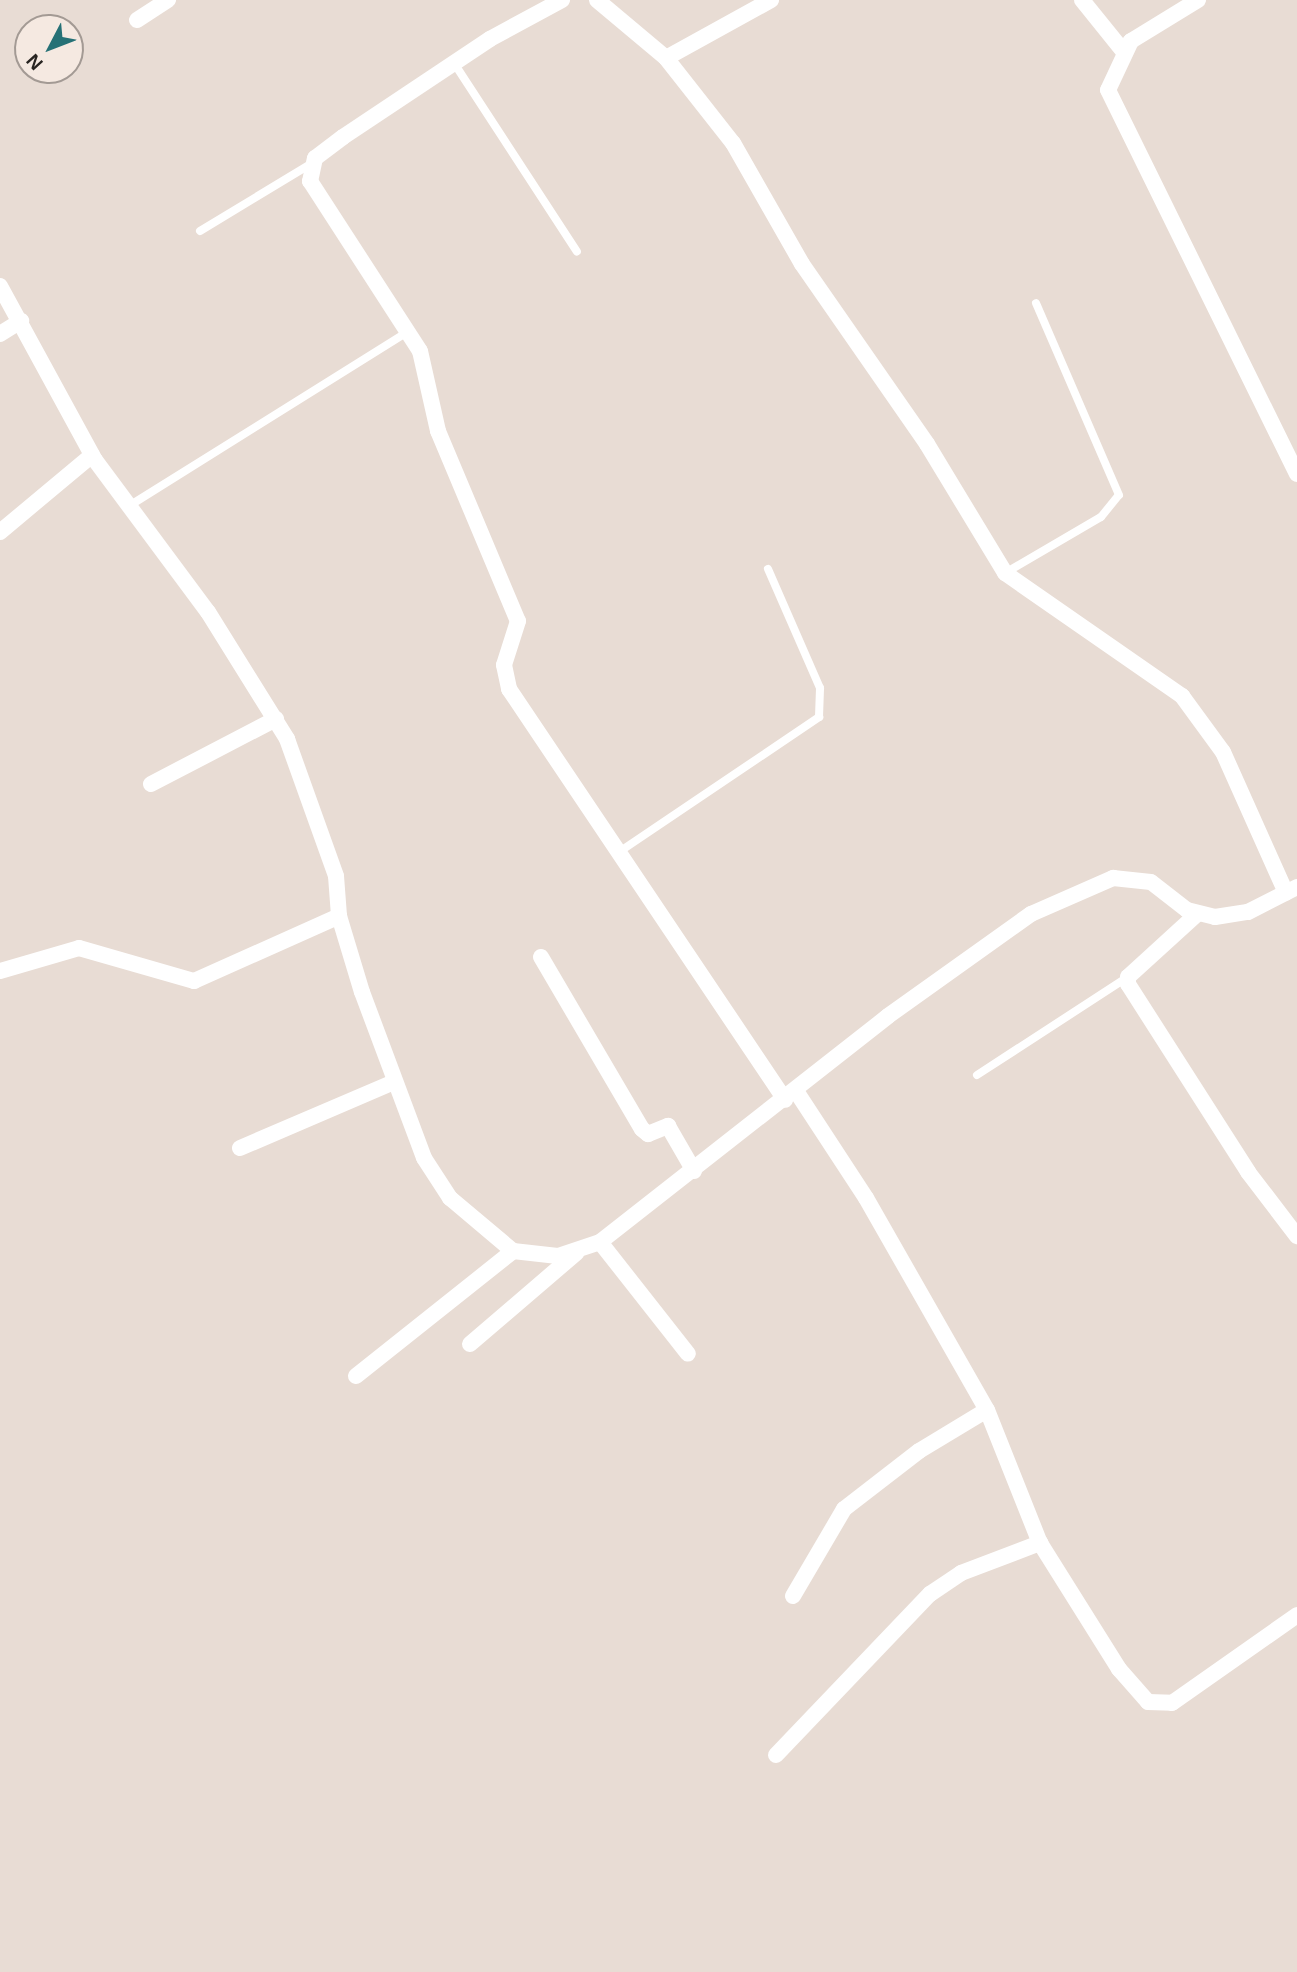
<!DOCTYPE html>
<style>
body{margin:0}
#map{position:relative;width:1297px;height:1972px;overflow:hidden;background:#e8dcd4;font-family:Helvetica,sans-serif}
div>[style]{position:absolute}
.service>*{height:8px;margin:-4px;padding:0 4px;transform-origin:4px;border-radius:4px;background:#fff}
.minor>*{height:16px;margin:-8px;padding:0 8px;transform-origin:8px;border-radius:8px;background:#fff}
span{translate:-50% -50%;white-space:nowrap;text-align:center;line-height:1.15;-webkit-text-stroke:7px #f5e9e1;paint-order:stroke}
.north{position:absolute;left:14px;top:14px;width:70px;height:70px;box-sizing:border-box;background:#f5e9e1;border:2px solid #a39a94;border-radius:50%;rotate:228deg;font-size:19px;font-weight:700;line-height:28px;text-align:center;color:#282421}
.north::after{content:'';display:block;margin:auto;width:24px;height:32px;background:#267176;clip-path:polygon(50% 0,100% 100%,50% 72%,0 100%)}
</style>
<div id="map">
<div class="service">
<i style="left:454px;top:63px;width:225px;rotate:56.9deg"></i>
<i style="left:200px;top:231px;width:127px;rotate:-31.2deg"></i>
<i style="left:129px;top:506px;width:328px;rotate:-32deg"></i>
<i style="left:1005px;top:573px;width:111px;rotate:-30.3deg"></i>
<i style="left:1101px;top:517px;width:28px;rotate:-51deg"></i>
<i style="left:1119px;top:495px;width:209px;rotate:-113.4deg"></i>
<i style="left:622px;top:850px;width:238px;rotate:-34deg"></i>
<i style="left:819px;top:717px;width:29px;rotate:-88deg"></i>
<i style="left:820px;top:688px;width:130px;rotate:-113.6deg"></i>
<i style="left:977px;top:1075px;width:180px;rotate:-33deg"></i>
</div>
<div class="minor">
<i style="left:562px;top:0;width:82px;rotate:151.6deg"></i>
<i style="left:490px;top:39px;width:177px;rotate:146.3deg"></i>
<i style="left:343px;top:137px;width:35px;rotate:143deg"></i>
<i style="left:315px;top:158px;width:24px;rotate:102deg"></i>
<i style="left:310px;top:181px;width:202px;rotate:57.1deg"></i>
<i style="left:420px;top:351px;width:82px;rotate:77.3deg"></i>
<i style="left:438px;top:431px;width:206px;rotate:67.2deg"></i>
<i style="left:518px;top:621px;width:46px;rotate:107.7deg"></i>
<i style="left:504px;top:665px;width:25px;rotate:78deg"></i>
<i style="left:509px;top:689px;width:495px;rotate:56.1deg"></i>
<i style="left:597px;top:0;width:90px;rotate:40deg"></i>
<i style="left:666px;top:58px;width:108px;rotate:51.8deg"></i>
<i style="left:733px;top:143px;width:139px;rotate:60.3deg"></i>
<i style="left:802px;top:264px;width:219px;rotate:55.2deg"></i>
<i style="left:927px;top:444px;width:151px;rotate:58.8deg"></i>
<i style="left:1005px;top:573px;width:216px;rotate:34.8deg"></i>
<i style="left:1182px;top:696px;width:69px;rotate:53.8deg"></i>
<i style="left:1223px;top:752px;width:154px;rotate:65.9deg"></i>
<i style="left:1082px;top:0;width:67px;rotate:51.1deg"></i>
<i style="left:1198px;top:0;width:79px;rotate:148.5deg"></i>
<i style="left:1131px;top:41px;width:54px;rotate:115.1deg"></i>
<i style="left:1108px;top:90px;width:428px;rotate:63.8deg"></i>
<i style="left:137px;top:20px;width:37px;rotate:-33deg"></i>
<i style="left:666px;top:58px;width:120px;rotate:-28.9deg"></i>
<i style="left:0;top:286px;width:198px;rotate:61.4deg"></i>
<i style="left:95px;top:460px;width:189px;rotate:53.4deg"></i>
<i style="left:208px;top:612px;width:150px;rotate:58.1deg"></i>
<i style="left:287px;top:739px;width:145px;rotate:70.3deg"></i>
<i style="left:336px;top:876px;width:40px;rotate:85.7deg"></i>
<i style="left:339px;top:916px;width:79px;rotate:73.2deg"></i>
<i style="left:362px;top:992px;width:177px;rotate:69.5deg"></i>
<i style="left:424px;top:1158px;width:48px;rotate:57deg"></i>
<i style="left:450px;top:1198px;width:82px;rotate:40.1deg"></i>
<i style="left:513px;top:1251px;width:45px;rotate:6.3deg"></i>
<i style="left:558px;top:1256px;width:44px;rotate:-18.4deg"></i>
<i style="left:600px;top:1242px;width:366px;rotate:-38.1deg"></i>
<i style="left:888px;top:1016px;width:176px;rotate:-35.5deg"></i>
<i style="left:1031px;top:914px;width:90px;rotate:-23.7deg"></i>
<i style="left:1113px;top:878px;width:38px;rotate:6deg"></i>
<i style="left:1151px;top:882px;width:46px;rotate:37.9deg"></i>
<i style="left:1187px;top:910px;width:29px;rotate:14deg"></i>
<i style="left:1215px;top:917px;width:33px;rotate:-9deg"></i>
<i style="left:1248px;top:912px;width:55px;rotate:-27deg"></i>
<i style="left:0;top:334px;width:25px;rotate:-32deg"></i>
<i style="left:0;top:532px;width:120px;rotate:-39.9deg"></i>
<i style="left:151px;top:784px;width:141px;rotate:-27.5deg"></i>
<i style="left:1197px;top:914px;width:93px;rotate:137.6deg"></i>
<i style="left:1128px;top:977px;width:7px;rotate:90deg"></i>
<i style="left:1128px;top:984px;width:223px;rotate:57.4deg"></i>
<i style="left:1248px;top:1172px;width:81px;rotate:52.6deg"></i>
<i style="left:541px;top:957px;width:199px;rotate:59.6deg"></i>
<i style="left:642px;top:1129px;width:8px;rotate:40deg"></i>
<i style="left:648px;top:1134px;width:22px;rotate:-22deg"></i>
<i style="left:668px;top:1126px;width:52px;rotate:60deg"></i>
<i style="left:0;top:971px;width:82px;rotate:-16.2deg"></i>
<i style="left:79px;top:948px;width:120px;rotate:16deg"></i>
<i style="left:194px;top:981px;width:159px;rotate:-24.1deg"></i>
<i style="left:796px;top:1091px;width:128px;rotate:56.8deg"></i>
<i style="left:866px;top:1198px;width:244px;rotate:60.3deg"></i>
<i style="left:987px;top:1410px;width:143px;rotate:68.3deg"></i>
<i style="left:1040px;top:1543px;width:149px;rotate:57.9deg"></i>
<i style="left:1119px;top:1669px;width:44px;rotate:48.7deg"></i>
<i style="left:1148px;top:1702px;width:24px;rotate:2deg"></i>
<i style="left:1172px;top:1703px;width:153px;rotate:-35.1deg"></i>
<i style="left:240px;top:1148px;width:165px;rotate:-23.2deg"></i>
<i style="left:600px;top:1242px;width:142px;rotate:51.8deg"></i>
<i style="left:470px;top:1344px;width:140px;rotate:-40.6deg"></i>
<i style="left:356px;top:1376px;width:201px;rotate:-38.5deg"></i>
<i style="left:793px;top:1596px;width:101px;rotate:-59.6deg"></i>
<i style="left:844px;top:1509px;width:95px;rotate:-37.7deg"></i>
<i style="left:919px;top:1451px;width:79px;rotate:-31.1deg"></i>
<i style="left:776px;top:1755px;width:223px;rotate:-46.3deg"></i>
<i style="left:930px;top:1594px;width:37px;rotate:-34deg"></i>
<i style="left:961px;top:1573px;width:85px;rotate:-20.8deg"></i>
</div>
<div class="north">N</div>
</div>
